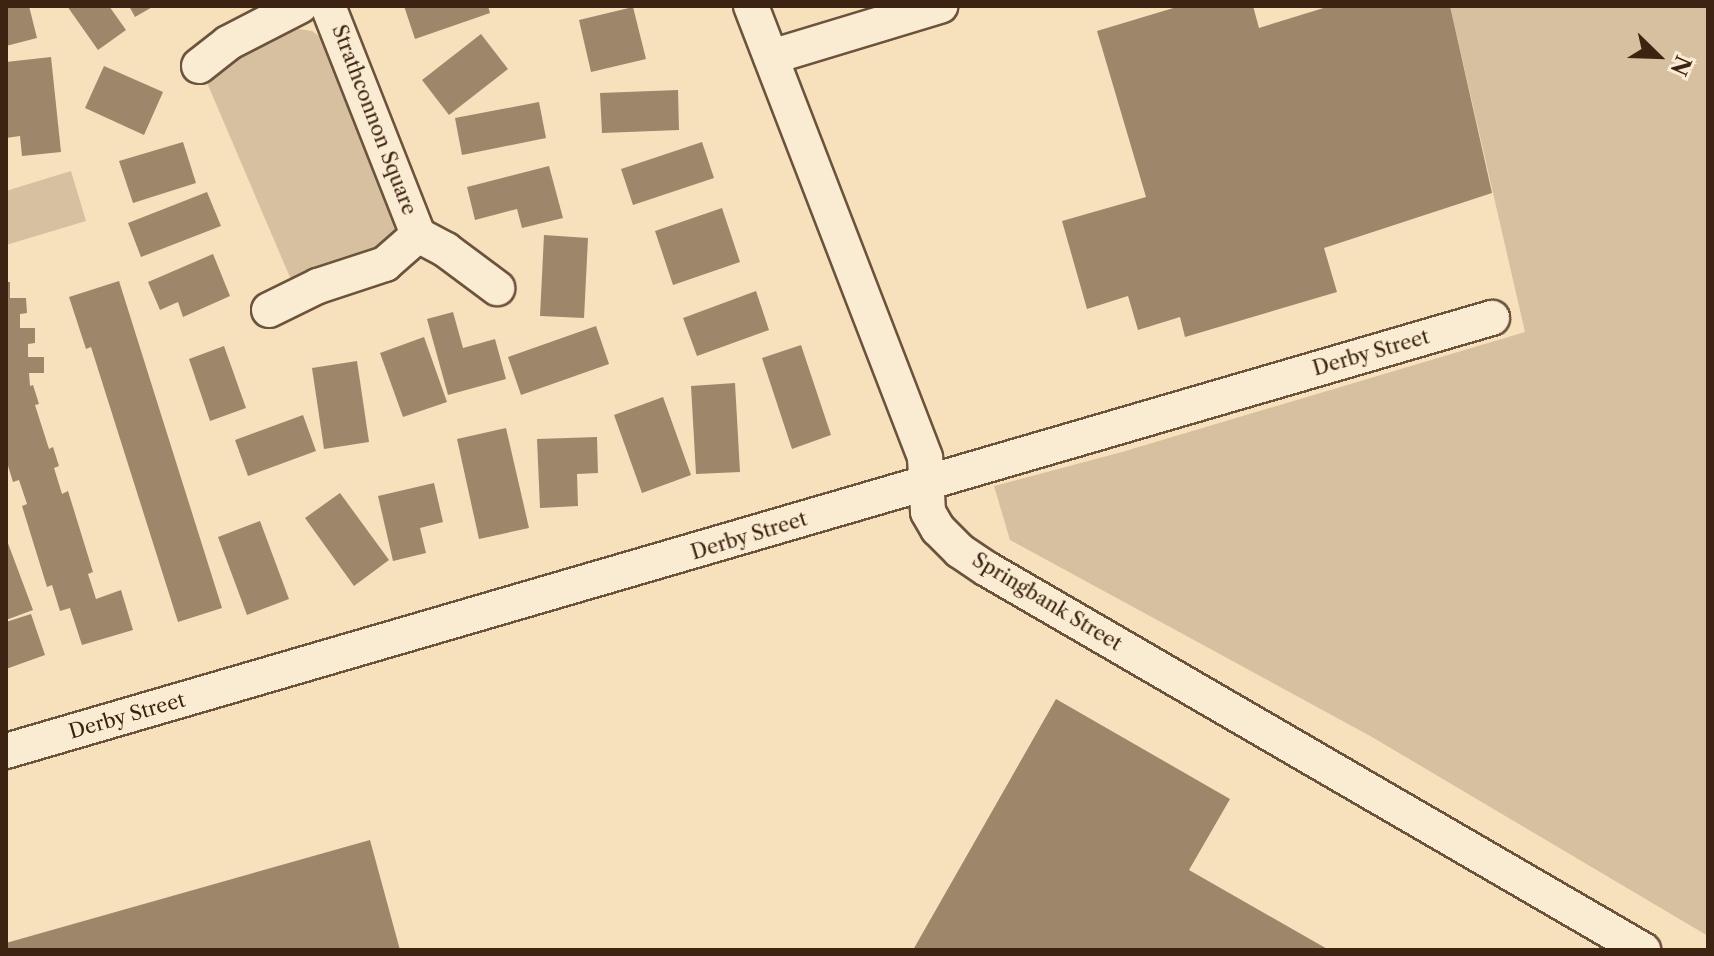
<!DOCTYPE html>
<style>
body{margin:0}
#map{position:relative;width:1714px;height:956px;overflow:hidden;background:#f7e0bc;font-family:"Libre Caslon Text",serif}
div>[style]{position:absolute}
.green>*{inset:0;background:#d7c09f}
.building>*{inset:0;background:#9e866a}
.roads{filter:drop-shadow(2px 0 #6c533c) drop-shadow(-2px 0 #6c533c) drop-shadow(0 2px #6c533c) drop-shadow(0 -2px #6c533c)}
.minor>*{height:34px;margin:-17px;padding:0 17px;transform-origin:17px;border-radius:17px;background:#faebd3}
span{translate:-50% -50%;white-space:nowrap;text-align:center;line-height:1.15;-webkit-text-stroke:6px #faebd3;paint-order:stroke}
.street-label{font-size:20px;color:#3d2412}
.frame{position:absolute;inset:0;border:8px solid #3d2412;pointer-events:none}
.north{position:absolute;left:1618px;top:16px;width:80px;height:80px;-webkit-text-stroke:6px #faebd3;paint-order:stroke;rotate:113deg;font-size:22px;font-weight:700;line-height:32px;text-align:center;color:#3d2412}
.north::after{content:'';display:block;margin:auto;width:28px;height:36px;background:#3d2412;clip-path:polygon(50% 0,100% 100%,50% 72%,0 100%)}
</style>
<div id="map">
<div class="green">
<i style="clip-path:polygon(1450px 6px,1708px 6px,1708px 936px,1372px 737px,1010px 540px,994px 486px,1122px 452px,1525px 332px)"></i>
<i style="clip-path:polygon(299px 29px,312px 31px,327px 42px,398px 221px,386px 250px,292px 282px,205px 78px,278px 34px)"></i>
<i style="clip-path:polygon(71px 171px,86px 221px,6px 245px,6px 191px)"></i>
</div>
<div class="building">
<i style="clip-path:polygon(6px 6px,29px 6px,37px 38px,6px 46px)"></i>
<i style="clip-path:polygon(67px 6px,109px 6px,126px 30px,98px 50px)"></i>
<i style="clip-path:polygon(129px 6px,154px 6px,135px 17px)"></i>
<i style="clip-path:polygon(404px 6px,488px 6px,490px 13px,415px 39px)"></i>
<i style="clip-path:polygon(1180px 6px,1253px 6px,1259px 28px,1330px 6px,1450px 6px,1492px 193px,1324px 248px,1337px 292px,1185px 337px,1180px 317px,1138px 330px,1128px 296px,1087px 309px,1062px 221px,1146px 197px,1097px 31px)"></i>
<i style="clip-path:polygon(633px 7px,646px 59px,591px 72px,579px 20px)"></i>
<i style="clip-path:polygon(481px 34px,508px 69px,449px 115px,422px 80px)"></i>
<i style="clip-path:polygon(51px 57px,61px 152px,22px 156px,20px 136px,6px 138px,6px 62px)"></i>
<i style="clip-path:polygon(104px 66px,163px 92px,144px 135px,85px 108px)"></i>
<i style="clip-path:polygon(678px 90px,679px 130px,602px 133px,600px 93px)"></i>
<i style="clip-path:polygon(539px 102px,546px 138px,462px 155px,455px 118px)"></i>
<i style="clip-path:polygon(183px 142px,196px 183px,133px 203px,119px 161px)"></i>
<i style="clip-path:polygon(702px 142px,714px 178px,633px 205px,621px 169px)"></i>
<i style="clip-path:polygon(549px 166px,563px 218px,522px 228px,517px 209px,475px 220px,467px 187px)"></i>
<i style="clip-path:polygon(207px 192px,221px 226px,141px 257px,128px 223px)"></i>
<i style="clip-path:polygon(722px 208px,740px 262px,673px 285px,655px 231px)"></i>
<i style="clip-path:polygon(544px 235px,588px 238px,584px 318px,540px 316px)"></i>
<i style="clip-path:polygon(213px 254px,230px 296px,183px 317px,178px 302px,160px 310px,148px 282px)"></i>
<i style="clip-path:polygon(119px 281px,222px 608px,178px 622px,91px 347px,86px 349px,69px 297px)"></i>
<i style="clip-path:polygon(6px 282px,10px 282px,10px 298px,26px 298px,27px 313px,20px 314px,20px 328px,35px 328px,35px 343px,28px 344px,28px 357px,44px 357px,44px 373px,29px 373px,30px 386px,33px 385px,39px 404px,35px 405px,49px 449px,53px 447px,59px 466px,54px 468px,62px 494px,68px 491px,93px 572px,88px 574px,96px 599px,121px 590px,133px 630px,82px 645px,70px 608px,60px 611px,52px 585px,47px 587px,22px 506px,27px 504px,19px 480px,13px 482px,6px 459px)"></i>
<i style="clip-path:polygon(756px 291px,769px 330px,697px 356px,683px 318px)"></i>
<i style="clip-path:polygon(453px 312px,463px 348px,495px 339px,506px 379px,448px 395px,427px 319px)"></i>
<i style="clip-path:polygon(596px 326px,609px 364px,521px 395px,508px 357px)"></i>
<i style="clip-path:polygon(424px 337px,447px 402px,403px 417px,380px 353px)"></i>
<i style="clip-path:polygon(801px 345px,831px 435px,792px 449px,762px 358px)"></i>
<i style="clip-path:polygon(224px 346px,246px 408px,210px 421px,189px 359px)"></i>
<i style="clip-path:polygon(357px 361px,369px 442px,324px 449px,312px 368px)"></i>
<i style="clip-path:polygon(735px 383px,740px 472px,696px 474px,691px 386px)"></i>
<i style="clip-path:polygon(663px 397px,691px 475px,642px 493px,614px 415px)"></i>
<i style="clip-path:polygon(303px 415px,316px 451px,248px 476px,235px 440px)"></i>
<i style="clip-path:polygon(506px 428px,529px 528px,479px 539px,457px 439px)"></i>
<i style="clip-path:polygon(597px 437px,598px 473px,577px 474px,578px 506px,540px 508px,537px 439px)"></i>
<i style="clip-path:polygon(434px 483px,443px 522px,420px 528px,426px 553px,393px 561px,378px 496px)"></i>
<i style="clip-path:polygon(340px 493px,389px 560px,354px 586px,305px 518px)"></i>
<i style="clip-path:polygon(260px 521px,289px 599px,247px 615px,218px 537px)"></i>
<i style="clip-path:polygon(6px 538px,33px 610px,6px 620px)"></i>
<i style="clip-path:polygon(31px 614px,45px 655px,6px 669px,6px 622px)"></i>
<i style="clip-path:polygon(1056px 699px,1230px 799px,1189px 870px,1329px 950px,913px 950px)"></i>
<i style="clip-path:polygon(370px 840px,400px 950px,6px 950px,6px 943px)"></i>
</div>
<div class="roads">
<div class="minor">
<i style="left:328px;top:6px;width:246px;rotate:68.5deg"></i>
<i style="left:418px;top:235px;width:32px;rotate:28deg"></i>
<i style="left:446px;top:250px;width:64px;rotate:36.7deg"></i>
<i style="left:751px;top:6px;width:484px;rotate:68.9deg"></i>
<i style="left:925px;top:458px;width:54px;rotate:86.8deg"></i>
<i style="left:928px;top:512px;width:20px;rotate:60deg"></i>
<i style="left:938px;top:529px;width:31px;rotate:45deg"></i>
<i style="left:960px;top:551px;width:32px;rotate:34deg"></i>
<i style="left:987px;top:569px;width:759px;rotate:30.15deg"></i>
<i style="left:771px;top:57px;width:177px;rotate:-16.8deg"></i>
<i style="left:199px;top:66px;width:37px;rotate:-38deg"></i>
<i style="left:228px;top:43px;width:81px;rotate:-27.2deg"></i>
<i style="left:269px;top:310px;width:55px;rotate:-26.1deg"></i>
<i style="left:318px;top:286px;width:71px;rotate:-18.2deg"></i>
<i style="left:385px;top:264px;width:44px;rotate:-41.3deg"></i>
<i style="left:6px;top:751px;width:1548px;rotate:-16.25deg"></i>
</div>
</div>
<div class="street-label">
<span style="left:374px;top:120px;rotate:69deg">Strathconnon Square</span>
<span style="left:1371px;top:353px;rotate:-16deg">Derby Street</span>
<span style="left:749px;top:536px;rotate:-17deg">Derby Street</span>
<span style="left:1047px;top:602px;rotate:31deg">Springbank Street</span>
<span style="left:127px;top:716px;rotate:-16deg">Derby Street</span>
</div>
<div class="frame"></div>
<div class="north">N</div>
</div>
